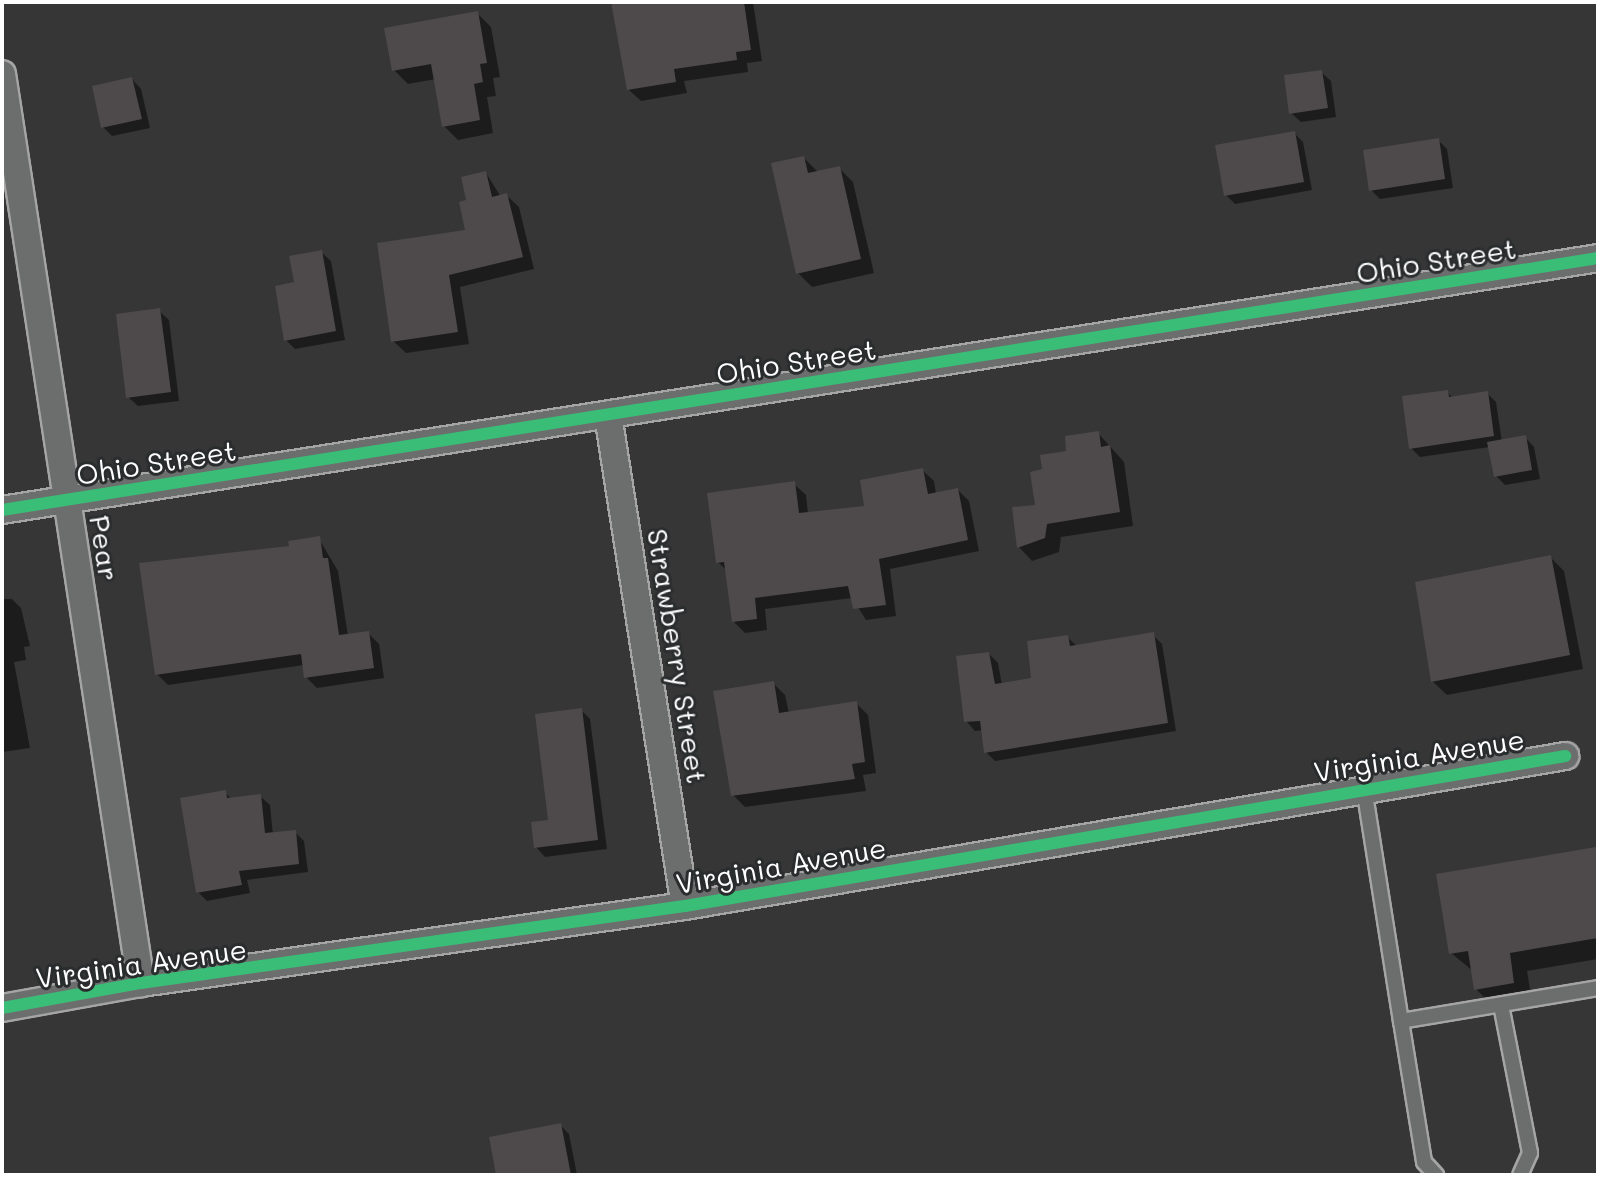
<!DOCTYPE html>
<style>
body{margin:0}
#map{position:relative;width:1600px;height:1177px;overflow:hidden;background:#363636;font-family:Mali,sans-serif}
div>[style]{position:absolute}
.shadow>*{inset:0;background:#0007}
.building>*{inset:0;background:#4e4a4b}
.roads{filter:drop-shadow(2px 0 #a5a5a5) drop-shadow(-2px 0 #a5a5a5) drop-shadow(0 2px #a5a5a5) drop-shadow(0 -2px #a5a5a5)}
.lane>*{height:14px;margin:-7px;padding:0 7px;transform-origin:7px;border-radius:7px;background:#6c6d6d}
.street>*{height:26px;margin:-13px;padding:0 13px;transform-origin:13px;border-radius:13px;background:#6c6d6d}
.cycleway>*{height:12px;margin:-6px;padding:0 6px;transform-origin:6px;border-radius:6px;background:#3abd76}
span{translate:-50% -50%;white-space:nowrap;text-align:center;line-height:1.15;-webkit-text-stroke:6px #2a2d2e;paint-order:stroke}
.street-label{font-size:28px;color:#fff}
.frame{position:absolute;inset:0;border:4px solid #fff;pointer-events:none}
</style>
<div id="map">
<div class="shadow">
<i style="clip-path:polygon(613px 2px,753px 2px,762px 61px,747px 63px,748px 72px,684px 81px,687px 93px,641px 101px,629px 90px)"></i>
<i style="clip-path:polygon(477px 13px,491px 27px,500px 77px,493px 78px,496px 96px,487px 97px,493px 133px,458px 140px,444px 126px,436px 79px,408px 84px,394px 70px)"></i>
<i style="clip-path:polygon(1321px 72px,1331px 81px,1336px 117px,1301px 122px,1291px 113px)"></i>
<i style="clip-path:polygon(132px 79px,141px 89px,150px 128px,112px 136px,103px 127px)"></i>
<i style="clip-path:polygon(1294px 133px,1303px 142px,1312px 190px,1235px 204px,1226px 195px)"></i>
<i style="clip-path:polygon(1438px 140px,1447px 149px,1453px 188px,1380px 199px,1371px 190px)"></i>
<i style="clip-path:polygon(804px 158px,819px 173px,839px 168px,853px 182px,874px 273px,812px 287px,798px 273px)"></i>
<i style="clip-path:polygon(486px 173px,501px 197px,506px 195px,519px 207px,534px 269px,460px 287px,469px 344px,406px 353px,393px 341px,468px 231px,469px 202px)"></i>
<i style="clip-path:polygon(321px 252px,331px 261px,345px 340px,295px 349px,286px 340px,296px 284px)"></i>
<i style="clip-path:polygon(159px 311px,169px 320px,179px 401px,138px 406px,128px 397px)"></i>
<i style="clip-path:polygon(1447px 392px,1453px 398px,1487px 393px,1496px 402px,1502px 442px,1525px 437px,1534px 447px,1540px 479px,1505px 485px,1496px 476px,1490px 447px,1420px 457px,1411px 448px)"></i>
<i style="clip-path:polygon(1098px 433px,1124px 462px,1133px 526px,1061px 537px,1059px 552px,1032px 561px,1019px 547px,1037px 507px,1045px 471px)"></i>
<i style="clip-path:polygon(922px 470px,934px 481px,936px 494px,958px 490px,969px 501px,979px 551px,890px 569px,896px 616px,866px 620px,852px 598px,765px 609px,767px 630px,745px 633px,733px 621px,727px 571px,718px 562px,794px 484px,806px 495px,808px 514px,867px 508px)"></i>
<i style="clip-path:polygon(319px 539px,338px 571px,348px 636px,368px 633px,379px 644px,384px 678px,317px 688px,306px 677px,304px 665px,168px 685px,157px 674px,291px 548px)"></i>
<i style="clip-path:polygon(1550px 557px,1564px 571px,1583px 669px,1447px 695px,1432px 681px)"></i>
<i style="clip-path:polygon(2px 599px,12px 599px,21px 608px,30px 646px,24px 647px,26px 660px,14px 662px,30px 748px,2px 752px)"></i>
<i style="clip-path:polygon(1153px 635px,1162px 644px,1176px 731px,995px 761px,986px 752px,983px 730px,975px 731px,966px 721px,989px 654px,998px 663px,1002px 685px,1033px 680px,1067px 637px,1078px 647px)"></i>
<i style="clip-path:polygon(773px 683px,785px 695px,789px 713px,856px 703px,868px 715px,876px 773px,863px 775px,866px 791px,745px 807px,733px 795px)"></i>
<i style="clip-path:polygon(581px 710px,590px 719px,607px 849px,545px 857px,536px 847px,551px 822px)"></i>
<i style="clip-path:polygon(225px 793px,232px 799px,260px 796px,270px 805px,273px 835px,295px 832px,304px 841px,308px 872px,247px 880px,250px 893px,207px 901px,198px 892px)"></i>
<i style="clip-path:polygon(1595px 849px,1598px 959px,1527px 971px,1532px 1001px,1494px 1007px,1476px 989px,1473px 971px,1451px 953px)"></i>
<i style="clip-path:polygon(560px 1125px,569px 1134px,577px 1175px,498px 1175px)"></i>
</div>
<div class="building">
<i style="clip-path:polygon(611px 2px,744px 2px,751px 50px,736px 52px,737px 60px,674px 69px,676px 82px,627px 90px)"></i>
<i style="clip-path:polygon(478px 11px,487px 63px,480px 64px,483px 82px,474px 84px,480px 120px,442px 127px,431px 64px,392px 71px,384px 28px)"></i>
<i style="clip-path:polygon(1322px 70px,1328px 108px,1289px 114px,1284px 75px)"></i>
<i style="clip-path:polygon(132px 77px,142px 119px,101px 128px,92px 86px)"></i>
<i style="clip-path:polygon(1295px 131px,1304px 182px,1224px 196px,1215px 145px)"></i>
<i style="clip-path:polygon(1439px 138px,1445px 179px,1369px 191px,1363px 150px)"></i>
<i style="clip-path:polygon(804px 156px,808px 173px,840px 166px,861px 259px,796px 274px,771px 163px)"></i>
<i style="clip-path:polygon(486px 171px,492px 197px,507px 193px,523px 257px,449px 275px,458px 332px,391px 342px,377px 243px,465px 230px,459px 202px,466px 200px,461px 177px)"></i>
<i style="clip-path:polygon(322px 250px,336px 331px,284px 341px,275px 286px,294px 282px,289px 256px)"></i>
<i style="clip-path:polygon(160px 308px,171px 392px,126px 398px,116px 314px)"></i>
<i style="clip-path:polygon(1448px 390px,1449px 397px,1488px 391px,1494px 436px,1409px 449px,1402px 396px)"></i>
<i style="clip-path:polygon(1099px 431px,1101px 447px,1110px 445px,1120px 512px,1047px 524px,1045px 538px,1017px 548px,1012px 507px,1035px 505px,1030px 472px,1042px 469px,1040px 455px,1066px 451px,1065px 436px)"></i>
<i style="clip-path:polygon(1526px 435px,1532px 470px,1494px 477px,1487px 442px)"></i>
<i style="clip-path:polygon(923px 468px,928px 494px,958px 488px,968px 540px,879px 559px,886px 605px,853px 609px,848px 586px,755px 598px,757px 619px,732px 622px,724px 562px,716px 563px,707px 493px,795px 481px,799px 513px,864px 506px,860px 480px)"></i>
<i style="clip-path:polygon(320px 536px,323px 558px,328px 558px,339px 635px,369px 631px,374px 668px,304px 678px,301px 654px,155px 675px,139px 563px,289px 546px,288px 541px)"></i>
<i style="clip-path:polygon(1551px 555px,1570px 655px,1431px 682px,1415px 582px)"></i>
<i style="clip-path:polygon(1154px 632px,1168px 723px,984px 753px,980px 721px,964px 722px,956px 656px,989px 652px,995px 684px,1031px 678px,1027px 641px,1068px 635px,1070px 646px)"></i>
<i style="clip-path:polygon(774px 681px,779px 713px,857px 701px,865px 762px,852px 764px,855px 779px,731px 796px,713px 691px)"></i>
<i style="clip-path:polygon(582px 708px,598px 840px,534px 848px,531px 822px,548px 820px,535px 714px)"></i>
<i style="clip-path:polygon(226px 790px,227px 798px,261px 794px,265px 833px,296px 830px,299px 864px,239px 871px,242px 885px,196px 893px,180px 798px)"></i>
<i style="clip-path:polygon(1596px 847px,1598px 938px,1510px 953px,1514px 983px,1474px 990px,1468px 951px,1449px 954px,1436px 874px)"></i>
<i style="clip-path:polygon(561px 1123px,571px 1175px,496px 1175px,489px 1137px)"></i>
</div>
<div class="roads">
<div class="lane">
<i style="left:1364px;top:788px;width:236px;rotate:81deg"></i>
<i style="left:1401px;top:1021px;width:200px;rotate:-9.5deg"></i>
<i style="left:1501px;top:1005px;width:151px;rotate:78.9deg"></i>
<i style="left:1530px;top:1153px;width:24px;rotate:114deg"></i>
<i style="left:1401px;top:1021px;width:143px;rotate:80.7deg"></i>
<i style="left:1424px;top:1162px;width:18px;rotate:47deg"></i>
</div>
<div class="street">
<i style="left:2px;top:74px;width:920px;rotate:81.31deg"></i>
<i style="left:608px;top:415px;width:497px;rotate:81.1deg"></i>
<i style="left:2px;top:510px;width:1616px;rotate:-8.97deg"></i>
<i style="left:2px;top:1008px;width:141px;rotate:-10.2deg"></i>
<i style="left:141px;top:983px;width:549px;rotate:-8.06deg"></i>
<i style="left:685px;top:906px;width:893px;rotate:-9.67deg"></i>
</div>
</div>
<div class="cycleway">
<i style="left:2px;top:510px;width:1616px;rotate:-8.97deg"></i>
<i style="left:2px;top:1008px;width:141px;rotate:-10.2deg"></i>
<i style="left:141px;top:983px;width:549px;rotate:-8.06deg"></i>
<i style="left:685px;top:906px;width:893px;rotate:-9.67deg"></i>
</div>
<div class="street-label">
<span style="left:1436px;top:260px;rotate:-9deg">Ohio Street</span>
<span style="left:796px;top:361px;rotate:-9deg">Ohio Street</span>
<span style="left:156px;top:462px;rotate:-9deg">Ohio Street</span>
<span style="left:105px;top:548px;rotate:81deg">Pear</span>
<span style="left:678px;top:656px;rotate:81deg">Strawberry Street</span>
<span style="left:1419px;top:755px;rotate:-9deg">Virginia Avenue</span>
<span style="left:781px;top:865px;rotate:-10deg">Virginia Avenue</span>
<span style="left:141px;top:963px;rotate:-8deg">Virginia Avenue</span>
</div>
<div class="frame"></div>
</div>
